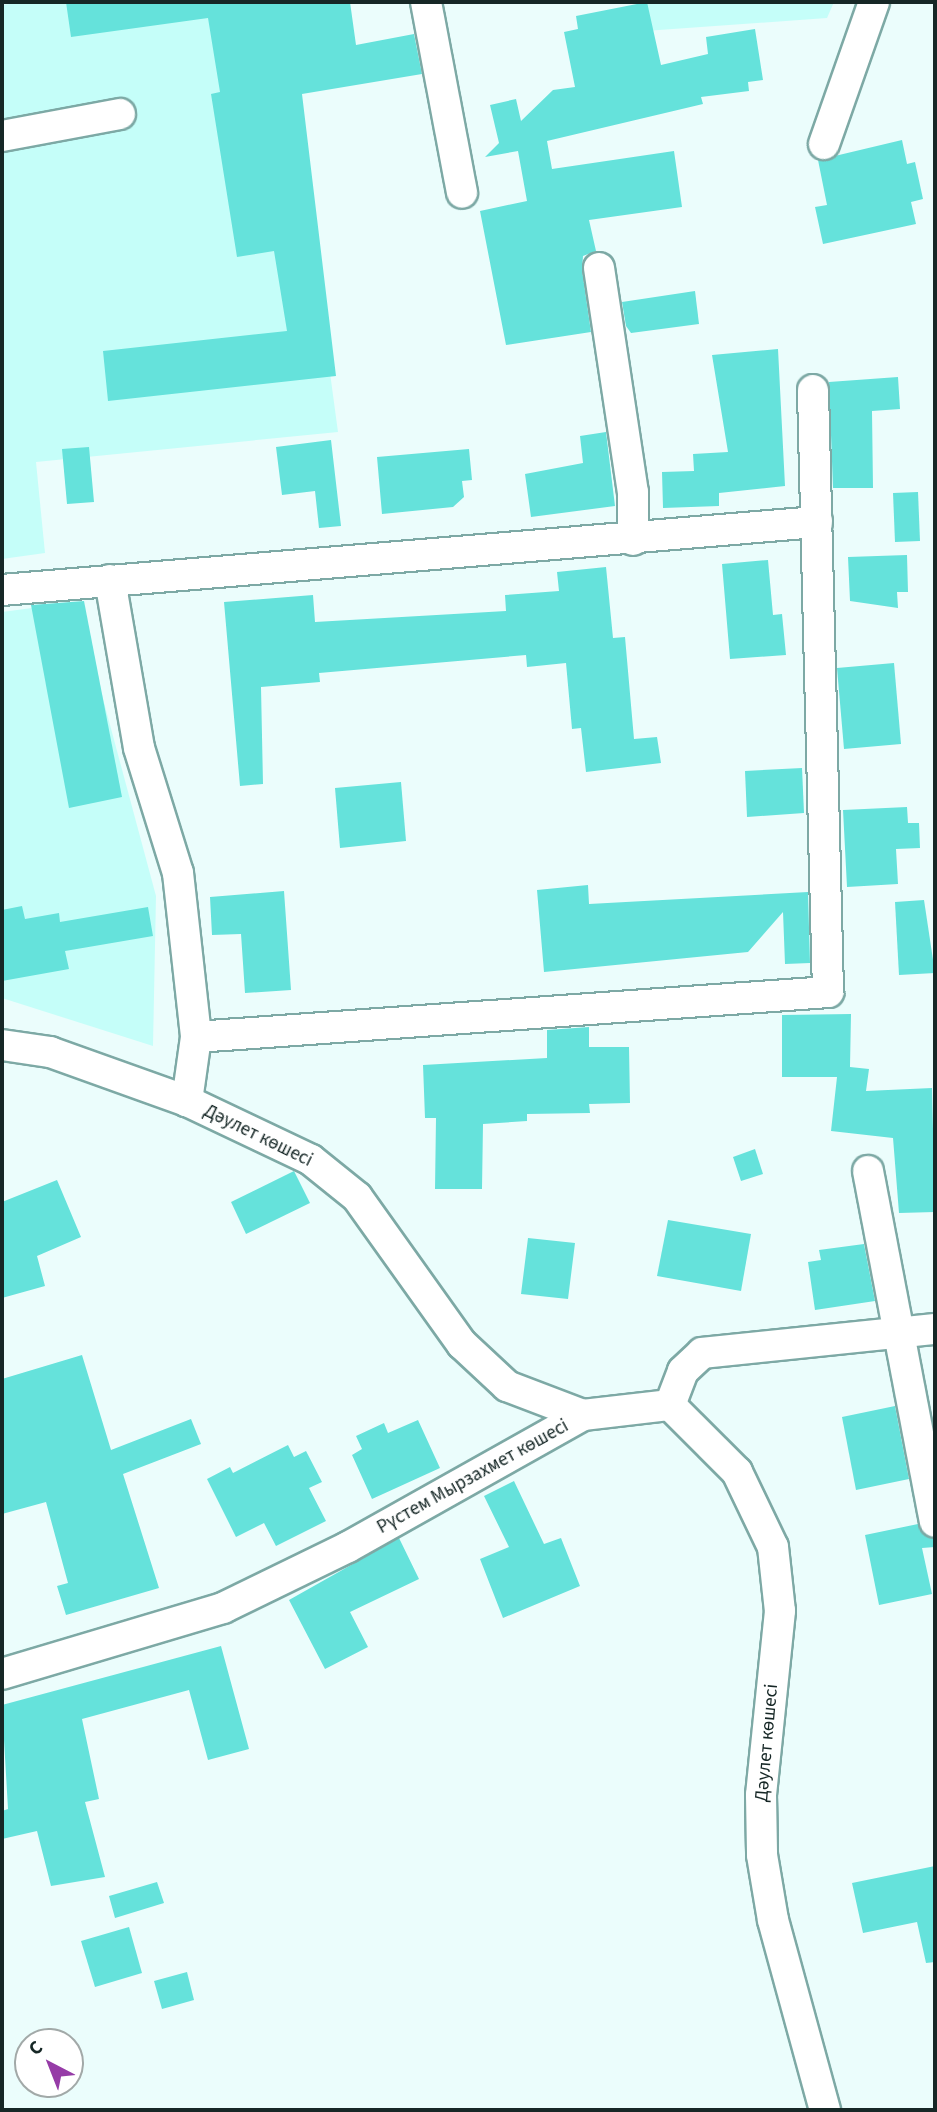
<!DOCTYPE html>
<meta charset="utf-8">
<style>
body{margin:0}
#map{position:relative;width:937px;height:2112px;overflow:hidden;background:#ebfdfc;font-family:"Source Sans 3",sans-serif}
div>[style]{position:absolute}
.built>*{inset:0;background:#c5fef9}
.building>*{inset:0;background:#65e2db}
.roads{filter:drop-shadow(2px 0 #7da9a5) drop-shadow(-2px 0 #7da9a5) drop-shadow(0 2px #7da9a5) drop-shadow(0 -2px #7da9a5)}
.minor>*{height:30px;margin:-15px;padding:0 15px;transform-origin:15px;border-radius:15px;background:#fff}
span{translate:-50% -50%;white-space:nowrap;text-align:center;line-height:1.15;-webkit-text-stroke:6px #fff;paint-order:stroke}
.street-label{font-size:19px;color:#162726}
.frame{position:absolute;inset:0;border:4px solid #162726;pointer-events:none}
.north{position:absolute;left:14px;top:2028px;width:70px;height:70px;box-sizing:border-box;background:#fff;border:2px solid #a2a9a8;border-radius:50%;rotate:318deg;font-size:19px;font-weight:700;line-height:28px;text-align:center;color:#162726}
.north::after{content:'';display:block;margin:auto;width:24px;height:32px;background:#963ca7;clip-path:polygon(50% 0,100% 100%,50% 72%,0 100%)}
</style>
<div id="map">
<div class="built">
<i style="clip-path:polygon(25px 2px,280px 2px,338px 432px,36px 462px,45px 553px,2px 559px,2px 5px)"></i>
<i style="clip-path:polygon(641px 2px,834px 2px,827px 18px,645px 31px)"></i>
<i style="clip-path:polygon(77px 602px,156px 896px,153px 1046px,2px 998px,2px 612px)"></i>
</div>
<div class="building">
<i style="clip-path:polygon(66px 2px,350px 2px,356px 45px,414px 34px,422px 74px,302px 94px,336px 376px,108px 401px,103px 351px,287px 331px,274px 251px,237px 257px,211px 94px,220px 92px,208px 18px,71px 37px)"></i>
<i style="clip-path:polygon(647px 2px,661px 65px,708px 54px,706px 37px,755px 29px,763px 80px,748px 82px,749px 91px,701px 97px,703px 104px,547px 141px,552px 169px,674px 151px,682px 207px,589px 220px,596px 251px,583px 256px,582px 270px,591px 332px,506px 345px,480px 211px,527px 201px,518px 151px,485px 157px,499px 143px,490px 105px,516px 99px,521px 121px,553px 90px,575px 87px,564px 32px,578px 29px,576px 16px)"></i>
<i style="clip-path:polygon(902px 140px,907px 164px,915px 162px,923px 199px,911px 202px,916px 224px,823px 244px,815px 207px,827px 205px,818px 160px)"></i>
<i style="clip-path:polygon(695px 291px,699px 324px,631px 333px,626px 326px,622px 302px)"></i>
<i style="clip-path:polygon(778px 349px,785px 486px,719px 493px,719px 506px,663px 508px,662px 472px,694px 471px,693px 454px,728px 452px,712px 355px)"></i>
<i style="clip-path:polygon(898px 377px,900px 409px,872px 411px,873px 488px,833px 488px,829px 382px)"></i>
<i style="clip-path:polygon(606px 432px,615px 506px,531px 517px,525px 474px,583px 463px,580px 436px)"></i>
<i style="clip-path:polygon(331px 440px,341px 526px,319px 528px,315px 491px,282px 495px,276px 447px)"></i>
<i style="clip-path:polygon(89px 447px,94px 502px,67px 504px,62px 449px)"></i>
<i style="clip-path:polygon(469px 449px,472px 480px,462px 481px,464px 497px,453px 507px,382px 514px,377px 457px)"></i>
<i style="clip-path:polygon(918px 492px,920px 541px,895px 542px,893px 493px)"></i>
<i style="clip-path:polygon(907px 555px,908px 592px,897px 592px,898px 608px,850px 601px,848px 557px)"></i>
<i style="clip-path:polygon(768px 560px,773px 615px,782px 614px,786px 655px,730px 659px,722px 564px)"></i>
<i style="clip-path:polygon(606px 567px,613px 638px,625px 637px,634px 739px,657px 737px,661px 763px,586px 772px,581px 728px,572px 729px,566px 663px,527px 667px,526px 655px,319px 673px,320px 682px,261px 687px,263px 784px,240px 786px,224px 602px,313px 595px,315px 622px,506px 611px,505px 595px,559px 591px,557px 572px)"></i>
<i style="clip-path:polygon(84px 601px,122px 797px,69px 808px,31px 605px)"></i>
<i style="clip-path:polygon(894px 663px,901px 744px,844px 749px,837px 668px)"></i>
<i style="clip-path:polygon(802px 768px,804px 813px,747px 817px,745px 771px)"></i>
<i style="clip-path:polygon(401px 782px,406px 841px,340px 848px,335px 788px)"></i>
<i style="clip-path:polygon(907px 807px,908px 823px,919px 823px,920px 848px,896px 849px,898px 884px,847px 887px,843px 810px)"></i>
<i style="clip-path:polygon(588px 885px,589px 904px,808px 892px,810px 963px,785px 964px,783px 912px,748px 952px,544px 972px,537px 890px)"></i>
<i style="clip-path:polygon(284px 891px,291px 990px,245px 993px,241px 934px,212px 935px,210px 897px)"></i>
<i style="clip-path:polygon(924px 900px,935px 973px,899px 975px,895px 902px)"></i>
<i style="clip-path:polygon(22px 906px,25px 919px,59px 913px,60px 922px,148px 907px,153px 936px,65px 951px,69px 969px,2px 981px,2px 910px)"></i>
<i style="clip-path:polygon(851px 1014px,850px 1067px,869px 1069px,866px 1091px,932px 1088px,935px 1212px,899px 1213px,893px 1138px,831px 1131px,837px 1077px,782px 1077px,782px 1015px)"></i>
<i style="clip-path:polygon(589px 1027px,589px 1047px,629px 1047px,630px 1103px,589px 1104px,590px 1113px,527px 1114px,527px 1121px,483px 1124px,482px 1189px,435px 1189px,436px 1118px,425px 1118px,423px 1065px,547px 1058px,547px 1030px)"></i>
<i style="clip-path:polygon(755px 1149px,763px 1174px,741px 1181px,733px 1157px)"></i>
<i style="clip-path:polygon(294px 1171px,310px 1203px,246px 1234px,231px 1202px)"></i>
<i style="clip-path:polygon(57px 1180px,81px 1237px,37px 1256px,45px 1286px,2px 1298px,2px 1202px)"></i>
<i style="clip-path:polygon(668px 1220px,751px 1234px,741px 1291px,657px 1276px)"></i>
<i style="clip-path:polygon(528px 1238px,575px 1243px,568px 1299px,521px 1294px)"></i>
<i style="clip-path:polygon(864px 1244px,875px 1301px,815px 1310px,808px 1262px,821px 1260px,819px 1250px)"></i>
<i style="clip-path:polygon(82px 1355px,111px 1450px,191px 1419px,201px 1444px,123px 1474px,159px 1588px,66px 1615px,57px 1586px,68px 1583px,46px 1502px,2px 1514px,2px 1379px)"></i>
<i style="clip-path:polygon(895px 1406px,909px 1479px,856px 1490px,842px 1417px)"></i>
<i style="clip-path:polygon(418px 1420px,440px 1468px,372px 1499px,352px 1455px,362px 1449px,356px 1436px,384px 1423px,388px 1433px)"></i>
<i style="clip-path:polygon(288px 1445px,294px 1457px,306px 1451px,322px 1482px,309px 1488px,326px 1521px,276px 1546px,264px 1523px,236px 1537px,207px 1479px,230px 1467px,233px 1473px)"></i>
<i style="clip-path:polygon(514px 1481px,544px 1544px,561px 1538px,580px 1586px,503px 1618px,480px 1559px,509px 1547px,484px 1496px)"></i>
<i style="clip-path:polygon(918px 1524px,935px 1539px,935px 1547px,922px 1548px,932px 1594px,879px 1605px,865px 1535px)"></i>
<i style="clip-path:polygon(399px 1538px,419px 1579px,350px 1612px,368px 1647px,325px 1669px,289px 1600px)"></i>
<i style="clip-path:polygon(221px 1646px,249px 1749px,208px 1760px,189px 1690px,82px 1719px,99px 1799px,85px 1802px,105px 1877px,51px 1886px,37px 1831px,2px 1839px,2px 1811px,8px 1809px,2px 1705px)"></i>
<i style="clip-path:polygon(935px 1866px,935px 1962px,926px 1963px,917px 1922px,863px 1933px,852px 1883px)"></i>
<i style="clip-path:polygon(157px 1882px,164px 1903px,115px 1918px,109px 1896px)"></i>
<i style="clip-path:polygon(129px 1927px,142px 1973px,95px 1987px,81px 1941px)"></i>
<i style="clip-path:polygon(187px 1972px,194px 2000px,162px 2009px,154px 1981px)"></i>
</div>
<div class="roads">
<div class="minor">
<i style="left:426px;top:2px;width:194px;rotate:79.3deg"></i>
<i style="left:2px;top:136px;width:120px;rotate:-10.6deg"></i>
<i style="left:824px;top:144px;width:151px;rotate:-70.6deg"></i>
<i style="left:599px;top:268px;width:227px;rotate:81.4deg"></i>
<i style="left:633px;top:492px;width:48px;rotate:90deg"></i>
<i style="left:110px;top:580px;width:170px;rotate:80.2deg"></i>
<i style="left:139px;top:748px;width:131px;rotate:72.7deg"></i>
<i style="left:178px;top:873px;width:165px;rotate:83.7deg"></i>
<i style="left:196px;top:1037px;width:65px;rotate:98deg"></i>
<i style="left:2px;top:590px;width:818px;rotate:-4.77deg"></i>
<i style="left:196px;top:1037px;width:634px;rotate:-4.07deg"></i>
<i style="left:828px;top:992px;width:602px;rotate:-91.43deg"></i>
<i style="left:2px;top:1045px;width:49px;rotate:8.3deg"></i>
<i style="left:50px;top:1052px;width:145px;rotate:19.7deg"></i>
<i style="left:187px;top:1101px;width:137px;rotate:25.4deg"></i>
<i style="left:311px;top:1160px;width:59px;rotate:38.8deg"></i>
<i style="left:357px;top:1197px;width:181px;rotate:54.5deg"></i>
<i style="left:462px;top:1344px;width:62px;rotate:43deg"></i>
<i style="left:507px;top:1386px;width:81px;rotate:20.9deg"></i>
<i style="left:868px;top:1171px;width:357px;rotate:79.2deg"></i>
<i style="left:670px;top:1405px;width:95px;rotate:45deg"></i>
<i style="left:737px;top:1472px;width:83px;rotate:64.4deg"></i>
<i style="left:773px;top:1547px;width:64px;rotate:83.8deg"></i>
<i style="left:780px;top:1611px;width:185px;rotate:95.9deg"></i>
<i style="left:761px;top:1795px;width:60px;rotate:89deg"></i>
<i style="left:762px;top:1855px;width:66px;rotate:80.4deg"></i>
<i style="left:773px;top:1920px;width:197px;rotate:74.7deg"></i>
<i style="left:2px;top:1674px;width:231px;rotate:-16.6deg"></i>
<i style="left:223px;top:1608px;width:139px;rotate:-26deg"></i>
<i style="left:348px;top:1547px;width:270px;rotate:-29.3deg"></i>
<i style="left:583px;top:1415px;width:88px;rotate:-6.6deg"></i>
<i style="left:670px;top:1405px;width:36px;rotate:-69deg"></i>
<i style="left:683px;top:1371px;width:26px;rotate:-43deg"></i>
<i style="left:702px;top:1353px;width:234px;rotate:-5.9deg"></i>
</div>
</div>
<div class="street-label">
<span style="left:258px;top:1136px;rotate:26deg">Дәулет көшесі</span>
<span style="left:473px;top:1477px;rotate:-29deg">Рүстем Мырзахмет көшесі</span>
<span style="left:767px;top:1743px;rotate:-85deg">Дәулет көшесі</span>
</div>
<div class="frame"></div>
<div class="north">С</div>
</div>
